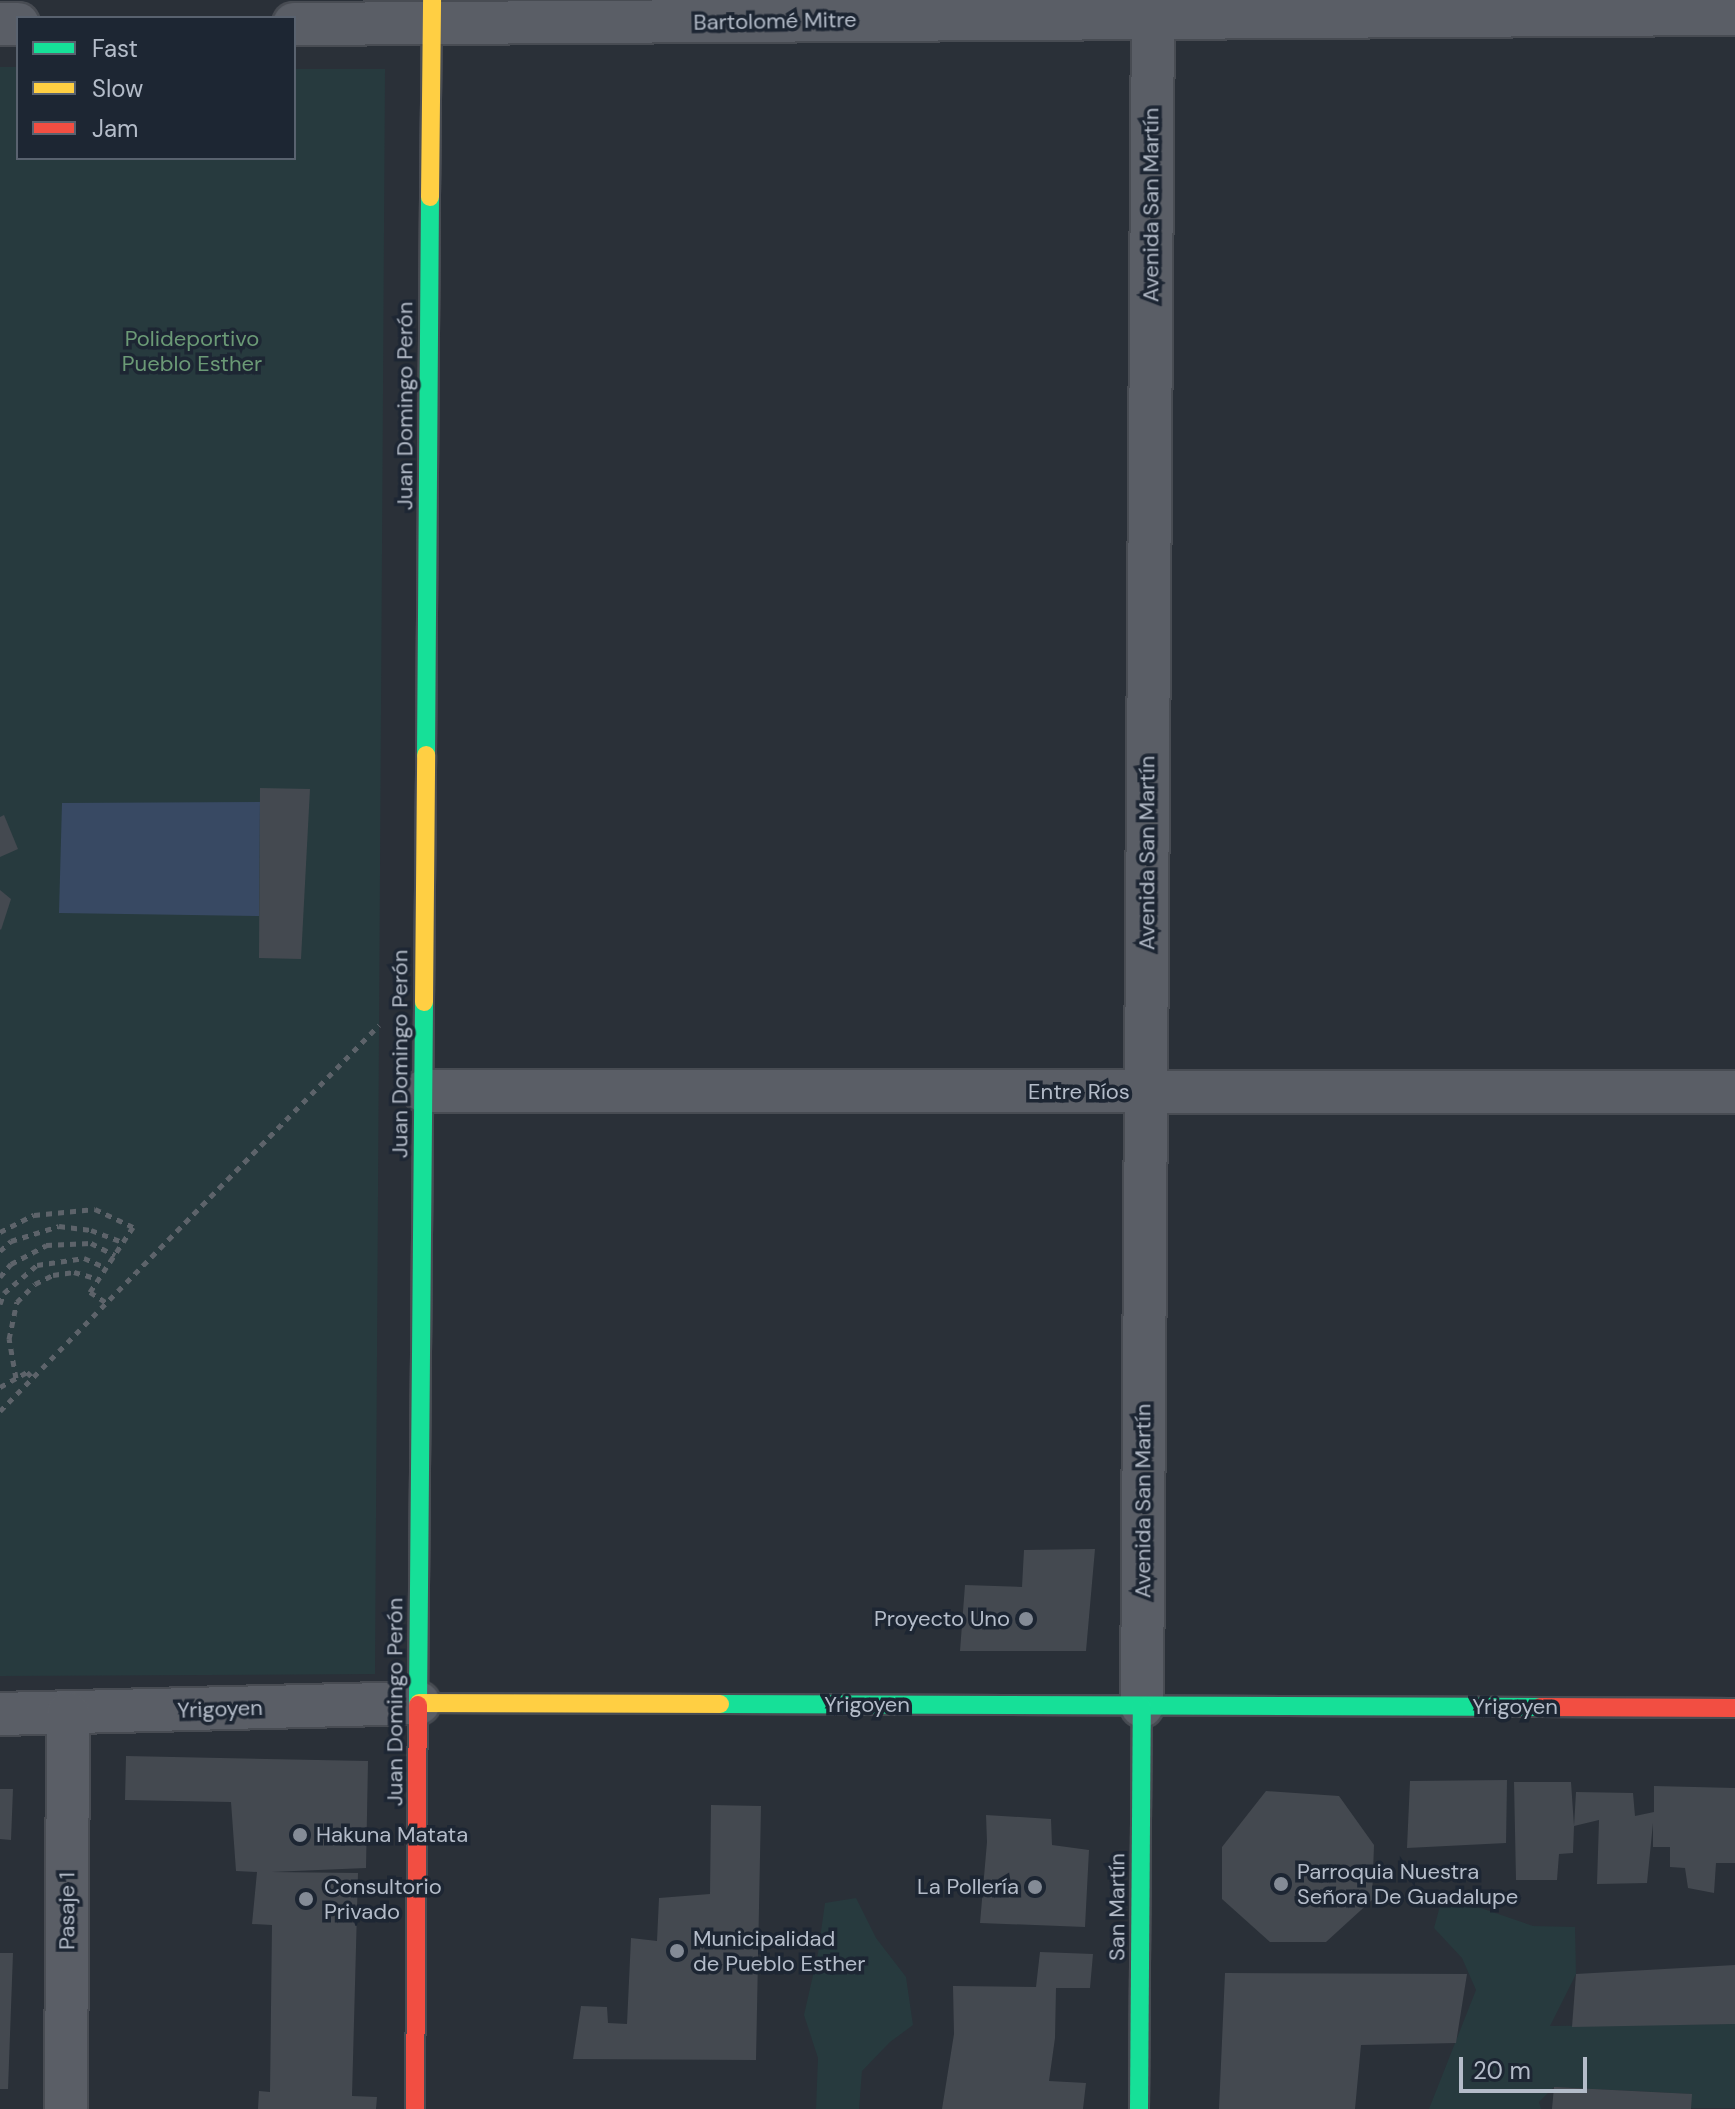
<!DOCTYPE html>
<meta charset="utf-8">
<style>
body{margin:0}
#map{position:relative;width:1735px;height:2109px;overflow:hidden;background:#2a3038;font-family:"DM Sans",sans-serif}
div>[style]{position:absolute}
.green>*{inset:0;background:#273a3e}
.water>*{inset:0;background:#384963}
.building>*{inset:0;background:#444950}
.path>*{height:5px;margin-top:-2.5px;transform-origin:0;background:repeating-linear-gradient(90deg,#5d636a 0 6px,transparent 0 12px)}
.roads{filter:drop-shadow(2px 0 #484c53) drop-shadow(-2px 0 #484c53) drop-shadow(0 2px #484c53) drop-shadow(0 -2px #484c53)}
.street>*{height:42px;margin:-21px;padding:0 21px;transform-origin:21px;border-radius:21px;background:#5a5e66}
.fast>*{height:18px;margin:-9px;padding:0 9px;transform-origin:9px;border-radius:9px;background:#16e098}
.slow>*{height:18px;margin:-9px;padding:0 9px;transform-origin:9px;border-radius:9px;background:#ffcf43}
.jam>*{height:18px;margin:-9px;padding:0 9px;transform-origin:9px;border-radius:9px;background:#f24e42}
.dots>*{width:22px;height:22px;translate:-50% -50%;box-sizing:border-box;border:4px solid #1d2633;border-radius:50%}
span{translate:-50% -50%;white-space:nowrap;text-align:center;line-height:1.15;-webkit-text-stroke:7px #1d2633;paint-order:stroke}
.street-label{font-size:22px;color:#b4bcc9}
.park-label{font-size:22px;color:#6b9a76}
.poi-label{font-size:22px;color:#b4bcc9}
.right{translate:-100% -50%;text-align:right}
.left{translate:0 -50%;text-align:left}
.legend{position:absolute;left:16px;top:16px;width:280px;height:144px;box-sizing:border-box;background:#1d2633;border:2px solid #59626f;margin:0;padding:10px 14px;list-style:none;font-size:24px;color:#b4bcc9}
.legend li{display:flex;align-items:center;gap:16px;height:40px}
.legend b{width:40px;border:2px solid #59626f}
.scale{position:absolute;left:1459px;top:2057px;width:128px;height:36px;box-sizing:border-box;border:4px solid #b4bcc9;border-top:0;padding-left:10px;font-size:24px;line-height:28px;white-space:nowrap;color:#b4bcc9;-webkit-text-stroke:6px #1d2633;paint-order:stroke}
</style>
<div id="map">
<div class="green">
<i style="clip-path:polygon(0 67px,18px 67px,18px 158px,294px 158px,294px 69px,385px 69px,375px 1674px,0 1676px)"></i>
<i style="clip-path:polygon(1443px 1895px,1533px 1926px,1575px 1927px,1576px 1974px,1550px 2026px,1735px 2024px,1735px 2108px,1691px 2108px,1691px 2094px,1554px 2087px,1539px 2102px,1541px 2109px,1429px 2109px,1476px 1990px,1462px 1958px,1434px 1928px)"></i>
<i style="clip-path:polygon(856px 1898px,876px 1938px,906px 1977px,913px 2025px,890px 2042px,862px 2071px,859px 2109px,816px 2109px,818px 2058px,804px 2015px,818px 1953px,825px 1903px)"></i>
</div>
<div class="water">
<i style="clip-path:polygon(260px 802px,259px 916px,59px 913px,62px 803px)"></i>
</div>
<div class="building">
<i style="clip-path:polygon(260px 788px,310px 789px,301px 959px,259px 958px)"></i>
<i style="clip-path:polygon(4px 815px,18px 849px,0 857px,0 817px)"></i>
<i style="clip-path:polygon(0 890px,11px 899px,1px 930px,0 929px)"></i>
<i style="clip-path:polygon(1095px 1549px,1086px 1651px,960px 1651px,965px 1585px,1022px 1587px,1024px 1550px)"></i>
<i style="clip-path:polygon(126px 1756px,368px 1761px,366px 1868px,271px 1872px,358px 1873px,352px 2096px,377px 2097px,376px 2109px,258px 2109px,259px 2091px,270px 2092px,272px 1925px,252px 1924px,257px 1872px,236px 1871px,231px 1802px,125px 1800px)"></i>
<i style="clip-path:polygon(1507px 1780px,1506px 1843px,1407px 1848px,1410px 1781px)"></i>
<i style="clip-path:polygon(1514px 1782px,1571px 1782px,1574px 1826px,1576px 1792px,1633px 1793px,1635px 1816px,1654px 1812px,1654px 1786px,1735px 1788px,1735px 1863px,1716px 1863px,1714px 1893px,1688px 1888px,1685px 1868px,1670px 1867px,1670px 1847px,1653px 1847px,1653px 1823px,1647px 1883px,1597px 1884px,1599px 1820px,1574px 1826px,1573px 1853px,1559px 1854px,1557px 1880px,1516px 1880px)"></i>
<i style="clip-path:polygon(0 1789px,13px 1789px,11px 1840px,0 1839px)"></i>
<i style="clip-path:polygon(1266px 1791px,1339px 1796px,1374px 1845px,1372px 1900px,1326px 1942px,1270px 1942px,1222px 1899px,1222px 1847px)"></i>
<i style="clip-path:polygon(711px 1805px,761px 1806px,756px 2060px,573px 2059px,581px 2006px,607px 2007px,608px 2023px,627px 2024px,631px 1938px,657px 1941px,659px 1898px,710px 1894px)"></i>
<i style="clip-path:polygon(986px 1815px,1051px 1819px,1052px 1845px,1089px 1850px,1085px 1927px,980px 1923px,987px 1842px)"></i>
<i style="clip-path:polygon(1040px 1952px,1093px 1954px,1090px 1988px,1056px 1988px,1055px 2038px,1049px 2081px,1086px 2083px,1083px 2109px,942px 2109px,954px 2034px,953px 1986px,1036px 1987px)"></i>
<i style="clip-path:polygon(0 1953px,13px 1953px,8px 2089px,0 2089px)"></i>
<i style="clip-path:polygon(1735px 1965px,1735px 2024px,1572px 2027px,1576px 1974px)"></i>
<i style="clip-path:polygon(1225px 1973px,1467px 1974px,1456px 2043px,1361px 2045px,1355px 2109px,1219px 2109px)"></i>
<i style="clip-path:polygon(1554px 2087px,1692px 2094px,1691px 2109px,1552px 2109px)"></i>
</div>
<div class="path">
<i style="left:0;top:1232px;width:38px;rotate:-27deg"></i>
<i style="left:34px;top:1215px;width:61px;rotate:-5.6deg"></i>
<i style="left:95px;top:1209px;width:42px;rotate:25.3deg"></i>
<i style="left:133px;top:1227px;width:78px;rotate:123.5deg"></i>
<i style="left:90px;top:1292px;width:20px;rotate:33deg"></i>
<i style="left:0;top:1251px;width:15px;rotate:-42deg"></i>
<i style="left:11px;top:1241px;width:50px;rotate:-17.4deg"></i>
<i style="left:59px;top:1226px;width:32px;rotate:7deg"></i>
<i style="left:91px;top:1230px;width:34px;rotate:21deg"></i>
<i style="left:0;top:1277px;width:17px;rotate:-50deg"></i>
<i style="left:11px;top:1264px;width:40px;rotate:-28deg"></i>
<i style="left:46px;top:1245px;width:45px;rotate:-2.5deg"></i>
<i style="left:91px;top:1243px;width:27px;rotate:27deg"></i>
<i style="left:0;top:1304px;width:12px;rotate:-70deg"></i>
<i style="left:4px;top:1293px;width:43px;rotate:-40.3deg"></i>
<i style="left:37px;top:1265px;width:48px;rotate:-8.5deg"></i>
<i style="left:84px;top:1258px;width:24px;rotate:24deg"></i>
<i style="left:16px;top:1378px;width:40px;rotate:-100deg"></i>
<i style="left:9px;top:1339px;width:38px;rotate:-78deg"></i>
<i style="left:17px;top:1302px;width:25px;rotate:-45deg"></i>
<i style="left:35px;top:1284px;width:20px;rotate:-27deg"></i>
<i style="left:53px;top:1275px;width:21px;rotate:-8deg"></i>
<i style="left:74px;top:1272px;width:26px;rotate:16deg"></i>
<i style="left:0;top:1387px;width:31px;rotate:-29deg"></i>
<i style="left:27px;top:1372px;width:8px;rotate:45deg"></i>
<i style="left:0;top:1411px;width:541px;rotate:-45.52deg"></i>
</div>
<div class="roads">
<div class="street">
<i style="left:0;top:24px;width:18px"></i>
<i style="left:294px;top:24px;width:1441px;rotate:-0.4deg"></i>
<i style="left:424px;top:1091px;width:1311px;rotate:0.04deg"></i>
<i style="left:1142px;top:1706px;width:1706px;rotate:-89.63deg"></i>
<i style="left:0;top:1714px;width:419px;rotate:-1.5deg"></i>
<i style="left:66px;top:2109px;width:396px;rotate:-89.7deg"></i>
</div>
<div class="fast">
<i style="left:426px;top:755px;width:558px;rotate:-89.59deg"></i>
<i style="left:720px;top:1704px;width:820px;rotate:0.21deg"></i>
<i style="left:418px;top:1705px;width:703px;rotate:-89.51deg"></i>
<i style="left:1139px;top:2109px;width:403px;rotate:-89.6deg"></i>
</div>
<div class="slow">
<i style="left:430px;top:197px;width:197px;rotate:-89.4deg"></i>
<i style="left:424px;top:1002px;width:247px;rotate:-89.5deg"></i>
<i style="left:419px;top:1703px;width:301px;rotate:0.2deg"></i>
</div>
<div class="jam">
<i style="left:1540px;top:1707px;width:195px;rotate:0.3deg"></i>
<i style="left:415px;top:2109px;width:404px;rotate:-89.6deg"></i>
</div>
</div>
<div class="dots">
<i style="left:1026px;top:1619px;background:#848b96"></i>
<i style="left:300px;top:1835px;background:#848b96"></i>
<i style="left:1281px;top:1884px;background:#848b96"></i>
<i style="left:1035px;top:1887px;background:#848b96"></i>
<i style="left:306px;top:1899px;background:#848b96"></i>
<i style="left:677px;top:1951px;background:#848b96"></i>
</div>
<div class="street-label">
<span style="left:775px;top:21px;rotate:-1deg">Bartolomé Mitre</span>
<span style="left:1151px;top:205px;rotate:-90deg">Avenida San Martín</span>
<span style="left:405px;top:406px;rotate:-90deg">Juan Domingo Perón</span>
<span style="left:1147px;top:853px;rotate:-90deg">Avenida San Martín</span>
<span style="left:400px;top:1054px;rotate:-90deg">Juan Domingo Perón</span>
<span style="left:1079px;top:1092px">Entre Ríos</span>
<span style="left:1143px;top:1501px;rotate:-90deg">Avenida San Martín</span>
<span style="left:395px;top:1702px;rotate:-90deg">Juan Domingo Perón</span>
<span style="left:867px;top:1705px">Yrigoyen</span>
<span style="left:1515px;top:1707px">Yrigoyen</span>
<span style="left:220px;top:1709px;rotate:-2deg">Yrigoyen</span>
<span style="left:1117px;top:1907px;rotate:-90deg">San Martín</span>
<span style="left:67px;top:1911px;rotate:-90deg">Pasaje 1</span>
</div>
<div class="park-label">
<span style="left:192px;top:351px">Polideportivo<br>Pueblo Esther</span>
</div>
<div class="poi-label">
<span class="right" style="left:1010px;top:1619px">Proyecto Uno</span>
<span class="left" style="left:316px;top:1835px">Hakuna Matata</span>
<span class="left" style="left:1297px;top:1884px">Parroquia Nuestra<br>Señora De Guadalupe</span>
<span class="left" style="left:324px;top:1899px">Consultorio<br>Privado</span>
<span class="right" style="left:1019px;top:1887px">La Pollería</span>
<span class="left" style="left:693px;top:1951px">Municipalidad<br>de Pueblo Esther</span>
</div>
<ul class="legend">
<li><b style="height:10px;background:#16e098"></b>Fast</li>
<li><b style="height:10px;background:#ffcf43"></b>Slow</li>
<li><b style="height:10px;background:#f24e42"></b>Jam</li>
</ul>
<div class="scale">20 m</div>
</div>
